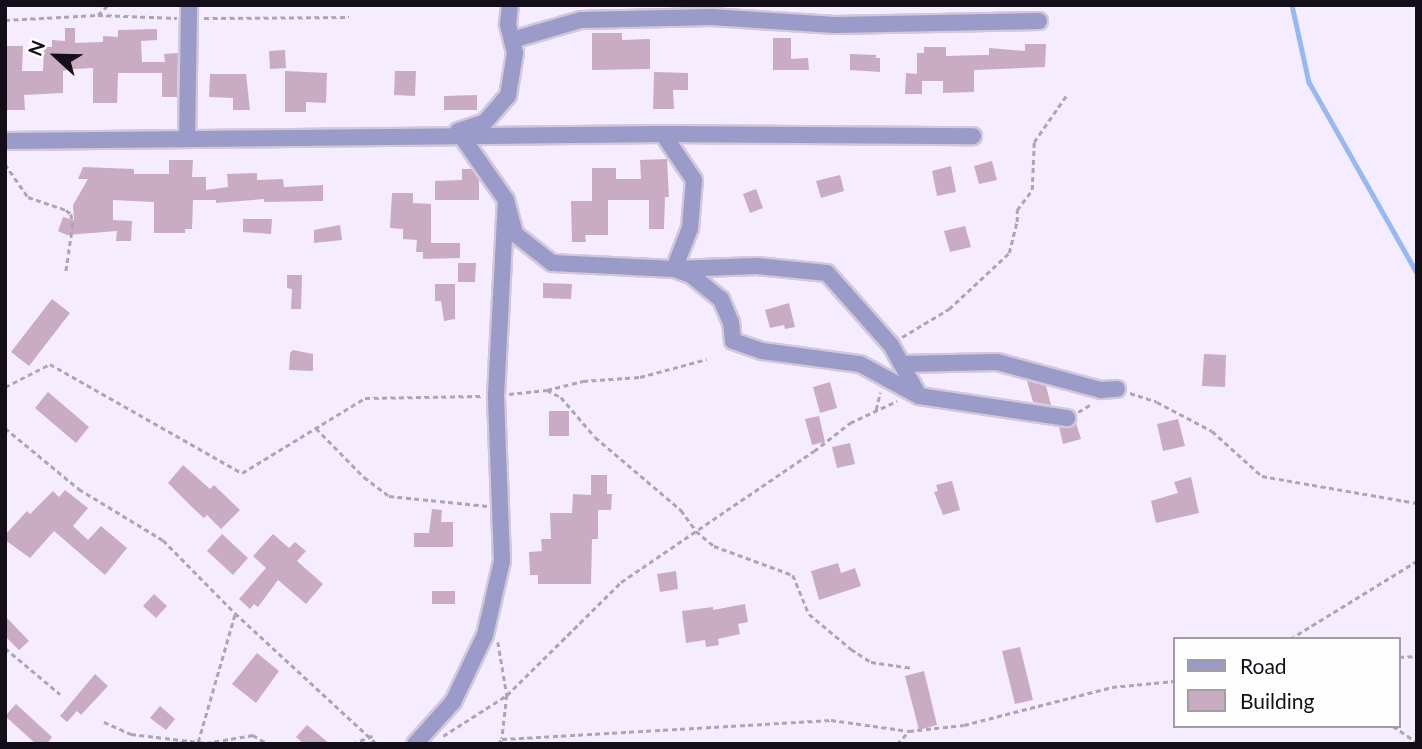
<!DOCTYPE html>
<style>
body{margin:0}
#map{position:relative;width:1422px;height:749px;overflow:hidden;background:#f6ecff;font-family:Lato,sans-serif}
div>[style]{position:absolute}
.stream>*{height:4.5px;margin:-2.25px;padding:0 2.25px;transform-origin:2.25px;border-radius:2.25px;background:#96b9f2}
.building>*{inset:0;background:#c9acc2}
.path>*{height:2.5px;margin-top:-1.25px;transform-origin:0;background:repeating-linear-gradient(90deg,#ada4b4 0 5px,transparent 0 8.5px)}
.roads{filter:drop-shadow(2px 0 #d2c8da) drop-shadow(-2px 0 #d2c8da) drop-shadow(0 2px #d2c8da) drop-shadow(0 -2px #d2c8da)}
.minor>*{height:16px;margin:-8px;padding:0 8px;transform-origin:8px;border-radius:8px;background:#9b9bc9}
span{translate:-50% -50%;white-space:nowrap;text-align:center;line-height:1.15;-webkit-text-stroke:6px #fefefe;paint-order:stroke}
.frame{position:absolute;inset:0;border:7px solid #140e18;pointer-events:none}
.legend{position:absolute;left:1173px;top:637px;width:228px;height:91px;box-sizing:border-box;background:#fefefe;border:2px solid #a09ea2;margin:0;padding:9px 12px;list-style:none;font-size:21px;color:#140e18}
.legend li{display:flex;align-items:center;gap:14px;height:35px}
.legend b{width:35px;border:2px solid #a09ea2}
.north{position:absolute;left:21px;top:21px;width:70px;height:70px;-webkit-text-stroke:5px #fefefe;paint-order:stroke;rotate:292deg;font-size:19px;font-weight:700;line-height:28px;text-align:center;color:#140e18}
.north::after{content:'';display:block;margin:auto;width:24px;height:32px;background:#140e18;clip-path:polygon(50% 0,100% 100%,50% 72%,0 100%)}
</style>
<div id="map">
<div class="stream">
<i style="left:1292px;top:5px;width:79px;rotate:77.6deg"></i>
<i style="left:1309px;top:82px;width:219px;rotate:60.5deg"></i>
</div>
<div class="building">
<i style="clip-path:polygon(65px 28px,75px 28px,75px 43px,103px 42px,103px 36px,118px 37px,118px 30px,157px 29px,157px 40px,141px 41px,142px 62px,165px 62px,164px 54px,178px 53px,177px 97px,162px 97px,162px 73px,118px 73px,117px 103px,93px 103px,93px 68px,72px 69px,63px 71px,63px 93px,24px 95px,25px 110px,5px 110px,5px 46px,23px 46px,22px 71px,43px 71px,44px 47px,52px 47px,52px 40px,65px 41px)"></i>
<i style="clip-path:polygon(592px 33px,622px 33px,622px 40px,650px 39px,650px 69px,592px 70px)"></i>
<i style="clip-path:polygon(773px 38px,791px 38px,791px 59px,808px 58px,809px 70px,773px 70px)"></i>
<i style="clip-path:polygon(1025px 44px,1046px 44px,1045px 67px,974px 70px,974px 92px,943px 93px,943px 81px,922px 81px,922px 94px,905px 94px,906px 73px,917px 74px,917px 53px,924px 53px,924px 47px,946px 47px,946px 56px,983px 55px,989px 55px,989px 48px,1025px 51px)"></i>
<i style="clip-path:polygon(285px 50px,286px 68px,270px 69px,269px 51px)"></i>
<i style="clip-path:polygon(850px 54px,876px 55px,876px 58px,880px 58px,880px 72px,850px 70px)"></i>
<i style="clip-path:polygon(285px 71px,327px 73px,326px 103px,306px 102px,306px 112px,285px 112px)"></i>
<i style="clip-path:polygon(395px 71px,416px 71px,415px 96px,394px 95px)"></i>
<i style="clip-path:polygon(654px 72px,688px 73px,688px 90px,673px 90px,674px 109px,653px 109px)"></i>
<i style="clip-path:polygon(210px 74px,246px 74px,250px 110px,233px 110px,233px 98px,209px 97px)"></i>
<i style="clip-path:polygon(477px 95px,477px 110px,444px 110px,444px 96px)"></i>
<i style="clip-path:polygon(667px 159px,669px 197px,665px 197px,664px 229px,649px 229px,649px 200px,608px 200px,608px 235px,585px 235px,586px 242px,572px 242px,571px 201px,592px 201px,592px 168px,616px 168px,616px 179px,641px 179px,640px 160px)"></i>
<i style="clip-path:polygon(169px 160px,193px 160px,192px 177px,206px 177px,206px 190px,228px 187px,227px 174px,257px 173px,257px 180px,283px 179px,284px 187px,323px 185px,323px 201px,264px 202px,264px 199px,216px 203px,216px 200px,193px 200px,192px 229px,185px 229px,185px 233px,154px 233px,154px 202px,113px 200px,113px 220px,132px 221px,131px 241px,116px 241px,117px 231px,67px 235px,58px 231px,63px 217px,74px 220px,73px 205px,88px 179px,78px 179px,83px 167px,134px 169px,134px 174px,169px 174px)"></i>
<i style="clip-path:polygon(992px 161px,997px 180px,979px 184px,974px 166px)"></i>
<i style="clip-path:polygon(951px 166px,956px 192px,937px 196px,932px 171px)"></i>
<i style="clip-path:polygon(462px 169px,472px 169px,479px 180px,479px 200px,435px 200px,435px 181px,462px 180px)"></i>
<i style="clip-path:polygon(840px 175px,844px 191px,821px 198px,816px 181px)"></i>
<i style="clip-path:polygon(756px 189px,763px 208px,750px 213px,743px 194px)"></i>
<i style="clip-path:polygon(392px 193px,413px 193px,413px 203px,431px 204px,431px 243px,460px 243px,460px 258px,423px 259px,423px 252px,416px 252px,417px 240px,403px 239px,403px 229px,390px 228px)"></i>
<i style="clip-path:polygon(243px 219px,272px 219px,271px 234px,243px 232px)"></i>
<i style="clip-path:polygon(340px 225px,342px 240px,314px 243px,314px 230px)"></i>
<i style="clip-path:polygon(965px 226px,971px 247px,950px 252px,944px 231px)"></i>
<i style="clip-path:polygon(458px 263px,476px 263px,475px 282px,458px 282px)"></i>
<i style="clip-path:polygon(287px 275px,302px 275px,301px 309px,291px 309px,292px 289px,287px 288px)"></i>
<i style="clip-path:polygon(543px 283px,572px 284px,571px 299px,543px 298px)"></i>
<i style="clip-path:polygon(435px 284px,455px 284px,455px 319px,444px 321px,441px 301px,435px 301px)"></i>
<i style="clip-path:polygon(52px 299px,70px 313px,29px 366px,11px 352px)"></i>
<i style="clip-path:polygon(789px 303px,795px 327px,785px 329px,784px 325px,770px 328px,765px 310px)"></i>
<i style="clip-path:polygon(293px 350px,313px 354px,313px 371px,289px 370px,290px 353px)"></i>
<i style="clip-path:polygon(1204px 354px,1226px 355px,1225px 387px,1202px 386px)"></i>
<i style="clip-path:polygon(1027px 381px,1046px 386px,1051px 405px,1033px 402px)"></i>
<i style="clip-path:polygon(830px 382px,837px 408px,820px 413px,813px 387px)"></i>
<i style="clip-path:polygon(48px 392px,89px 427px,76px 443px,35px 408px)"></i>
<i style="clip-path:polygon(549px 411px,569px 411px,569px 436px,549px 436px)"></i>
<i style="clip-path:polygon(819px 416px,825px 442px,812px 445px,805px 419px)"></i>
<i style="clip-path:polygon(1178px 419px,1185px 446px,1163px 451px,1157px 424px)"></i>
<i style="clip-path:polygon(1076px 423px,1081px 439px,1063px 444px,1059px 427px,1070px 428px)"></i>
<i style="clip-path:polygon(850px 443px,855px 464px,837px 468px,832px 447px)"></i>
<i style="clip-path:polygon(183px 465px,210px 489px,214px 485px,240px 510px,221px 529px,207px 515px,204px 518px,194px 509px,168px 483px)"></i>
<i style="clip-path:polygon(591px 475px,607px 475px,607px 494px,612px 494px,611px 510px,598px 510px,598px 539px,592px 539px,591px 584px,538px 584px,538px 575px,530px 575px,529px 552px,542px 551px,541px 539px,551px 539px,550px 513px,572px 513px,573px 494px,591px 495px)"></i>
<i style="clip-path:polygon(1191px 477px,1199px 513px,1156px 523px,1151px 501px,1178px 493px,1174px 482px)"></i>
<i style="clip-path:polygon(952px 481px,960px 510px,943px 515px,934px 492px,938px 491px,936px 485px)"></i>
<i style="clip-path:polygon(65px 490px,88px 508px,73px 526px,88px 540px,101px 526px,127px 548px,105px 575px,54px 531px,30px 558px,5px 540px,5px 535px,27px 511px,30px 514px,53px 491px,59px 497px)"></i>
<i style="clip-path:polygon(432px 509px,442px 510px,441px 522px,453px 522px,453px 547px,414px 547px,414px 533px,429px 533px)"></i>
<i style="clip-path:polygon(222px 534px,248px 558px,233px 575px,207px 551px)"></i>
<i style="clip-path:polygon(273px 534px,289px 548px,295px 542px,306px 551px,297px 561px,323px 584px,306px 604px,278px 580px,258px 607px,254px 604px,250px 609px,239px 599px,266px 568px,253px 556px)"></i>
<i style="clip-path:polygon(838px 563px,841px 573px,855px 568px,861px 586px,819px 600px,811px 571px)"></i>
<i style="clip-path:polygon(676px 571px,678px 589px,660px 592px,657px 574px)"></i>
<i style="clip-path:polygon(432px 591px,455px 591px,455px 604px,432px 604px)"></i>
<i style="clip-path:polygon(154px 594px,167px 606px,156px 618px,143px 606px)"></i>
<i style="clip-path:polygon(745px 604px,748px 622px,738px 624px,740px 634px,718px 639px,719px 645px,706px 647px,705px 640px,686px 643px,682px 611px,713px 607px,713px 610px)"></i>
<i style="clip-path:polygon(5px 616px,29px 641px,19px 650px,5px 636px)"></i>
<i style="clip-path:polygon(1020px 647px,1033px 700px,1015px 704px,1002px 651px)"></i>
<i style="clip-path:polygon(257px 653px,279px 671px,256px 703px,232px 684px)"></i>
<i style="clip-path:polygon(924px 671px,937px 725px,919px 730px,905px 676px)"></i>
<i style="clip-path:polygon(95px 674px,108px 686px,81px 715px,77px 711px,67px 722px,60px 716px)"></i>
<i style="clip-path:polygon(16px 704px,52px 737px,47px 744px,36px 744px,5px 716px)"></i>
<i style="clip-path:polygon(160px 706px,175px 719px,166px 730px,150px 718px)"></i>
<i style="clip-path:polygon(307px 725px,330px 744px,304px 744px,296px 737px)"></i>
</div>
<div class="path">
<i style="left:98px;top:15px;width:14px;rotate:-45deg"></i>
<i style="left:204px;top:18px;width:145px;rotate:-0.4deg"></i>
<i style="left:5px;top:20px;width:93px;rotate:-3.1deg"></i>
<i style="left:98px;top:15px;width:79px;rotate:2.2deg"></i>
<i style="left:5px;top:164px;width:40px;rotate:55.1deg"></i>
<i style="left:28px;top:197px;width:40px;rotate:18.9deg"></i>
<i style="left:66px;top:210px;width:6px;rotate:39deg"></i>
<i style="left:71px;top:214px;width:10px;rotate:79deg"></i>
<i style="left:73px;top:224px;width:49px;rotate:98.3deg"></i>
<i style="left:902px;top:337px;width:55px;rotate:-30.8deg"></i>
<i style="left:949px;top:309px;width:82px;rotate:-43deg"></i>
<i style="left:1009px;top:253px;width:32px;rotate:-76deg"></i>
<i style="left:1017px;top:222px;width:12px;rotate:-90deg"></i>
<i style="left:1017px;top:210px;width:25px;rotate:-53deg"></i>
<i style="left:1032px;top:190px;width:48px;rotate:-87.6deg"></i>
<i style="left:1034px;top:142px;width:56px;rotate:-55.2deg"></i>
<i style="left:5px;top:387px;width:51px;rotate:-27.1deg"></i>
<i style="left:50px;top:364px;width:221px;rotate:29.6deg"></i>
<i style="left:242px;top:473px;width:144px;rotate:-31.4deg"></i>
<i style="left:365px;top:398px;width:117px;rotate:-1deg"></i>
<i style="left:547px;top:390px;width:37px;rotate:-14deg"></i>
<i style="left:583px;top:381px;width:57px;rotate:-4deg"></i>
<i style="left:640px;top:377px;width:69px;rotate:-15deg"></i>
<i style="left:1130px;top:393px;width:28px;rotate:18deg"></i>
<i style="left:1157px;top:402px;width:62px;rotate:27.8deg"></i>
<i style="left:1212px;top:431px;width:67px;rotate:42deg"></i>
<i style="left:1262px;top:476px;width:157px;rotate:9.9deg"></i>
<i style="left:509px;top:394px;width:38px;rotate:-6deg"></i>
<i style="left:547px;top:390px;width:16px;rotate:27deg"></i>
<i style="left:561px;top:397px;width:52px;rotate:49.6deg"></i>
<i style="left:595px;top:437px;width:113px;rotate:40.3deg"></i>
<i style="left:681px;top:510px;width:26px;rotate:54deg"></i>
<i style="left:696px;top:531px;width:23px;rotate:40deg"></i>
<i style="left:714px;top:546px;width:84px;rotate:20.2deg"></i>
<i style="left:793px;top:575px;width:42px;rotate:67.7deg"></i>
<i style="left:809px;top:614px;width:55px;rotate:39.8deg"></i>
<i style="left:851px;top:649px;width:24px;rotate:33deg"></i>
<i style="left:871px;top:662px;width:42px;rotate:8.1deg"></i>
<i style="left:876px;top:410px;width:18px;rotate:-77deg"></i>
<i style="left:1078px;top:412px;width:17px;rotate:-31deg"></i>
<i style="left:5px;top:428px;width:96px;rotate:39.5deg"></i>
<i style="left:79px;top:489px;width:98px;rotate:31.3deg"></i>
<i style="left:163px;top:540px;width:103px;rotate:45.4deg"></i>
<i style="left:235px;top:613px;width:193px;rotate:42.7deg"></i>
<i style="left:316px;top:428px;width:69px;rotate:45.6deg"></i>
<i style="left:364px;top:477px;width:31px;rotate:37deg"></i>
<i style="left:389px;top:496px;width:99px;rotate:5.8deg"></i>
<i style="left:1290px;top:639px;width:149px;rotate:-31.6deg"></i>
<i style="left:498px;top:642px;width:54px;rotate:80.4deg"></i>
<i style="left:507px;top:695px;width:44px;rotate:96.5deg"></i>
<i style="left:5px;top:648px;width:72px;rotate:39.9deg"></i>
<i style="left:1399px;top:657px;width:18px;rotate:-3deg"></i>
<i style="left:104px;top:722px;width:30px;rotate:24deg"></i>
<i style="left:131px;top:734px;width:76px;rotate:6.8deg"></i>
<i style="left:206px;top:743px;width:48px;rotate:-9.7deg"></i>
<i style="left:253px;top:735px;width:17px;rotate:31deg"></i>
<i style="left:1393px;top:726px;width:29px;rotate:34deg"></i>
<i style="left:443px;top:736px;width:76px;rotate:-32.6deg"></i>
<i style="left:507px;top:695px;width:161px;rotate:-44.7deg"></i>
<i style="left:621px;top:582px;width:233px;rotate:-34.2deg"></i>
<i style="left:814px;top:451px;width:46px;rotate:-37.9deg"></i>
<i style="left:850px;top:423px;width:52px;rotate:-25.1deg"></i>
<i style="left:198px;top:742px;width:133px;rotate:-73.9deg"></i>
<i style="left:70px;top:744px;width:1px;rotate:-90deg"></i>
<i style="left:352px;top:744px;width:22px;rotate:-22deg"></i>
<i style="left:498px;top:744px;width:6px;rotate:-51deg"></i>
<i style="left:502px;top:739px;width:330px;rotate:-3.3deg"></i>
<i style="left:831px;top:720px;width:79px;rotate:8deg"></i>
<i style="left:909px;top:731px;width:55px;rotate:-6.2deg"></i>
<i style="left:964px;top:725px;width:153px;rotate:-14.4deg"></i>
<i style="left:1112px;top:687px;width:63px;rotate:-5.4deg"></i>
<i style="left:897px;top:744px;width:18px;rotate:-47deg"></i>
</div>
<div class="roads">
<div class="minor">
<i style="left:512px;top:40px;width:72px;rotate:-16.2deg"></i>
<i style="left:581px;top:20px;width:130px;rotate:-1.3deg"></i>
<i style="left:711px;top:17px;width:124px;rotate:3.7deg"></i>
<i style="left:835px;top:25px;width:204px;rotate:-1.1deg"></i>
<i style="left:458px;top:131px;width:28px;rotate:-18deg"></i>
<i style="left:485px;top:122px;width:35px;rotate:-49deg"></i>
<i style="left:508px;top:96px;width:44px;rotate:-80.8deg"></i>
<i style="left:515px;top:53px;width:30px;rotate:-104deg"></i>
<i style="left:508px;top:24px;width:19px;rotate:-84deg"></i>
<i style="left:663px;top:134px;width:55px;rotate:56deg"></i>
<i style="left:694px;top:180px;width:48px;rotate:94.8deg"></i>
<i style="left:690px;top:228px;width:44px;rotate:111.3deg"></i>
<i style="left:674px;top:269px;width:18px;rotate:19deg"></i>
<i style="left:691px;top:275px;width:38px;rotate:39deg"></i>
<i style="left:721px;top:299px;width:25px;rotate:67deg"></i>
<i style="left:731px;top:322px;width:19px;rotate:84deg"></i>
<i style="left:733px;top:341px;width:31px;rotate:19deg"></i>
<i style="left:762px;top:351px;width:99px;rotate:7.6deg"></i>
<i style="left:860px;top:364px;width:67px;rotate:28.5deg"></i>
<i style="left:187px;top:139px;width:134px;rotate:-89.1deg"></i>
<i style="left:5px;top:141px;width:658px;rotate:-0.61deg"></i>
<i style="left:663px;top:134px;width:310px;rotate:0.4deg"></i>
<i style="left:506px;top:200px;width:35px;rotate:75deg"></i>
<i style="left:515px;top:234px;width:47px;rotate:38.1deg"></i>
<i style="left:552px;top:263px;width:122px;rotate:2.8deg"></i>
<i style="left:674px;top:269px;width:83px;rotate:-2.1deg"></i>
<i style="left:757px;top:266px;width:70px;rotate:5.7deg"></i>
<i style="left:827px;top:273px;width:96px;rotate:48.4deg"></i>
<i style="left:891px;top:345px;width:58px;rotate:61.2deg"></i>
<i style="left:919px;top:396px;width:150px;rotate:8.5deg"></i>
<i style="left:902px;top:364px;width:95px;rotate:-1.2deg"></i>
<i style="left:997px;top:362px;width:108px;rotate:15.1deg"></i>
<i style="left:1101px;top:390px;width:16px;rotate:-4deg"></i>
<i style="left:415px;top:744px;width:57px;rotate:-47.9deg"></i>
<i style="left:453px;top:702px;width:74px;rotate:-64.5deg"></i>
<i style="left:485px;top:635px;width:76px;rotate:-77.1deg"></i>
<i style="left:502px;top:561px;width:165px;rotate:-92.1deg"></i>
<i style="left:496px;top:396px;width:196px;rotate:-87.1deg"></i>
<i style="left:506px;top:200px;width:77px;rotate:-124.9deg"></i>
</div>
</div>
<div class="frame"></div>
<ul class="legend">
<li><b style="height:9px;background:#9b9bc9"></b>Road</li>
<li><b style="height:19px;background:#c9acc2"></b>Building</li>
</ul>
<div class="north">N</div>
</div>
